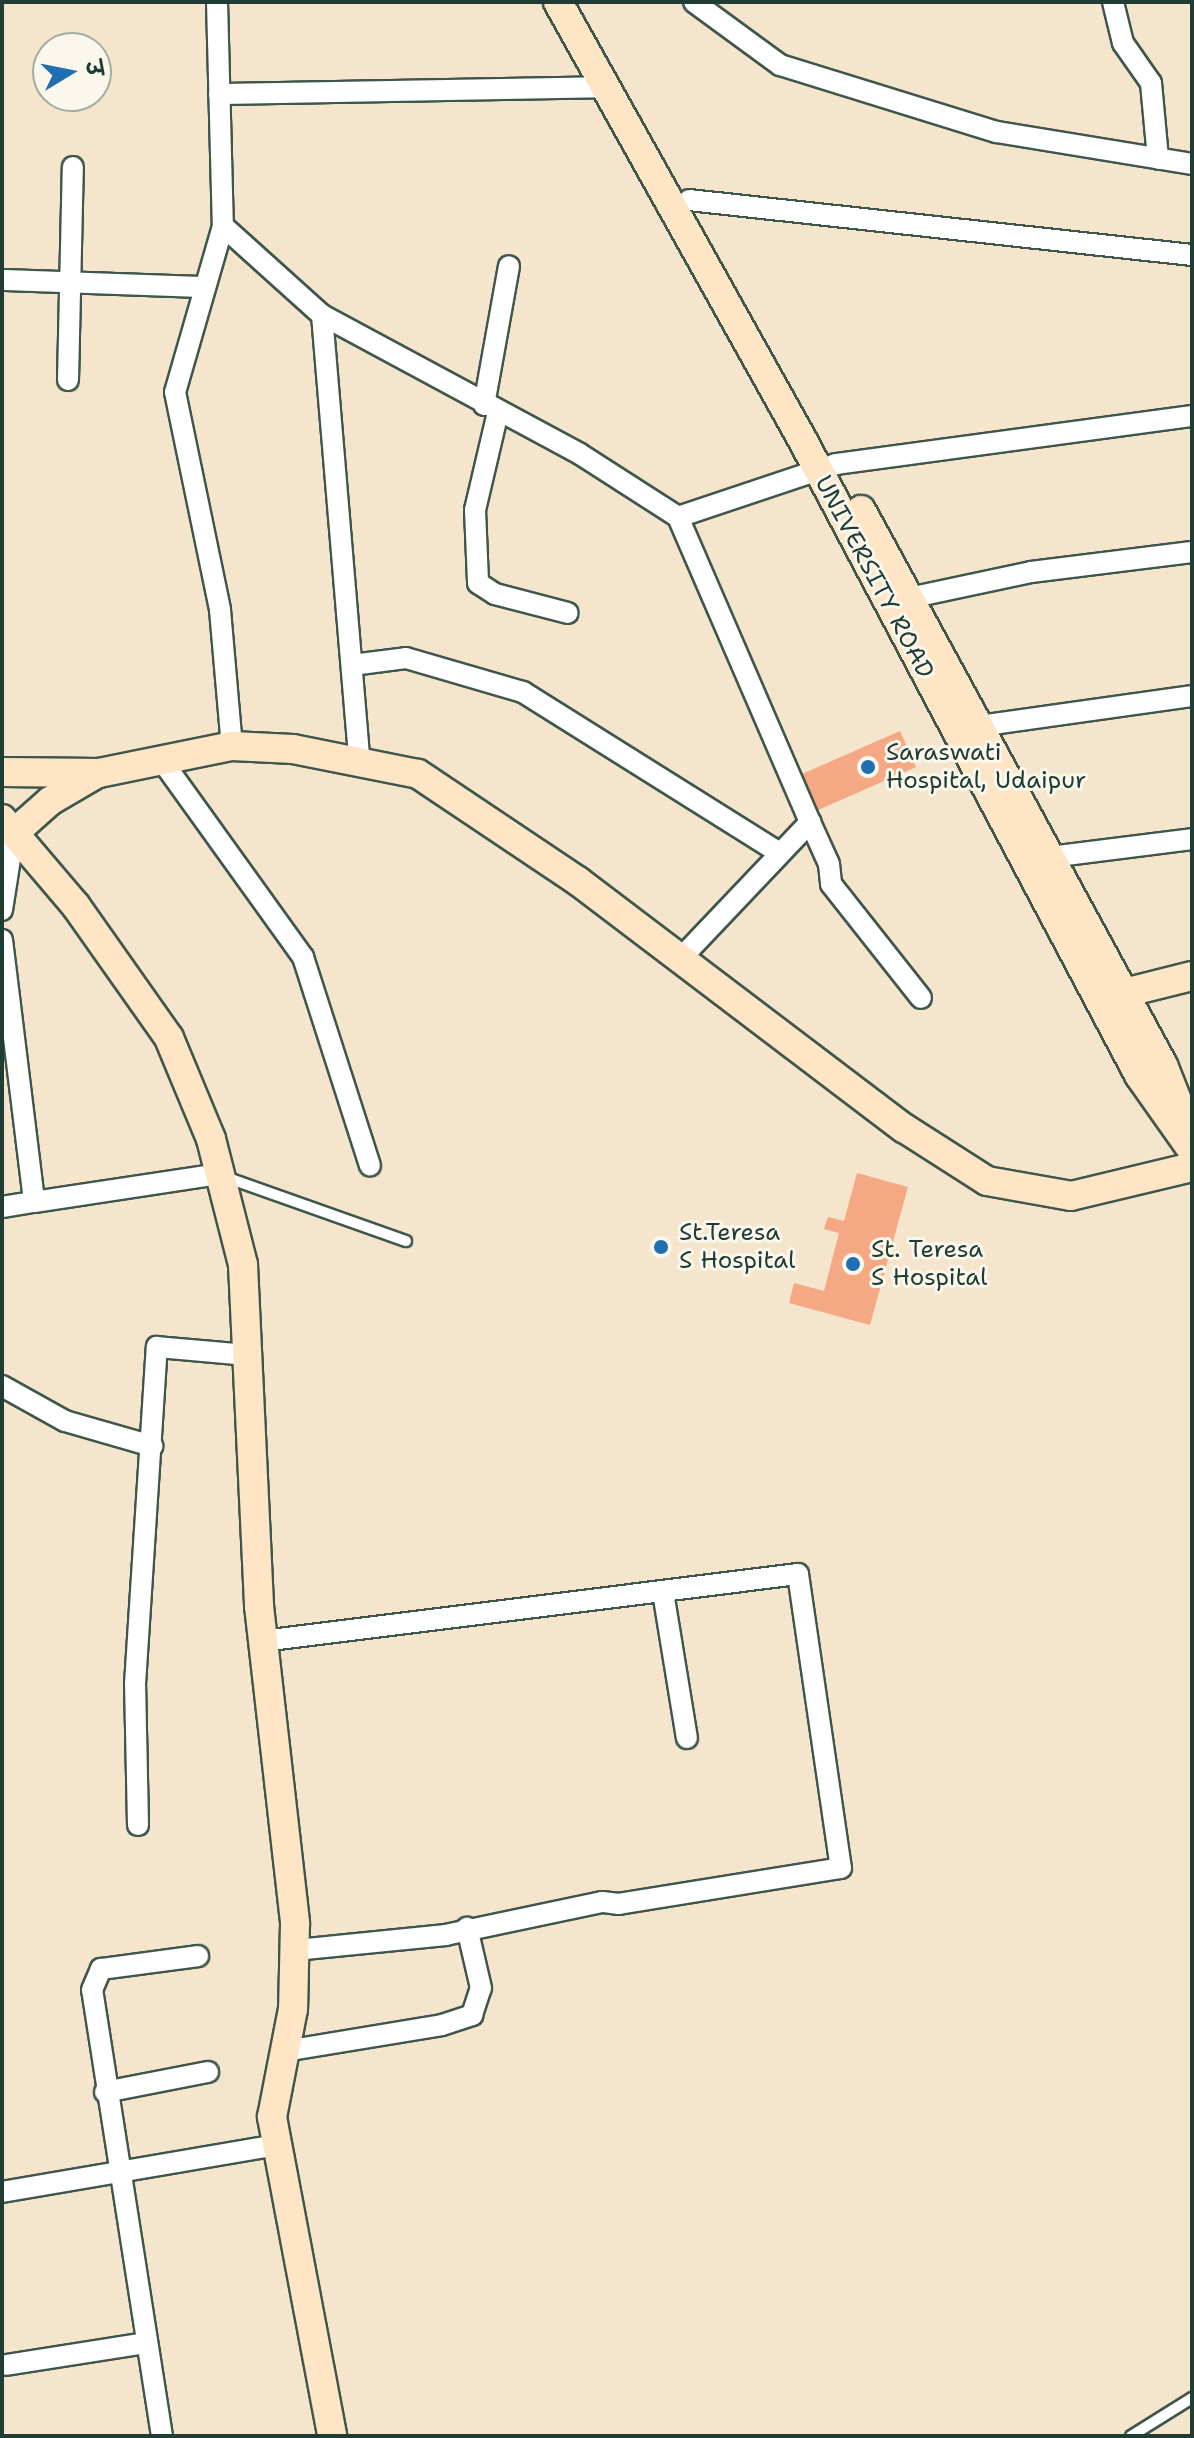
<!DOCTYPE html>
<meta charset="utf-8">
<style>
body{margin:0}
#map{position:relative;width:1194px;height:2438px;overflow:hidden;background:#f4e5cc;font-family:"Shantell Sans","Playpen Sans Deva",sans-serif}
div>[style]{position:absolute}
.building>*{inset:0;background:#f4a883}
.roads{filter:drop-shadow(2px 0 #3f564b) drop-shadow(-2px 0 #3f564b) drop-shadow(0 2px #3f564b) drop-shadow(0 -2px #3f564b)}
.lane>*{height:10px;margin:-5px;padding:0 5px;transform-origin:5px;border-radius:5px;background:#fff}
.street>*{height:20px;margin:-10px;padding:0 10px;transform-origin:10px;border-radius:10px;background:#fff}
.secondary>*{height:28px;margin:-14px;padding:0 14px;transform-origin:14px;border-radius:14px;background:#fde5c5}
.dots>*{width:22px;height:22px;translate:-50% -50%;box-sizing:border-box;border:4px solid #fbf7ec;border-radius:50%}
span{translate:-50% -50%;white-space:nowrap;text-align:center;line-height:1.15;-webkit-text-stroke:6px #fbf7ec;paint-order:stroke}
.street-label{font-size:24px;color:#1f3d34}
.poi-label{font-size:24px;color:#1f3d34}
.left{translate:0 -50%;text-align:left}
.frame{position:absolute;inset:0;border:4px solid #1f3d34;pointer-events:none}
.north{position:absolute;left:32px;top:32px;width:80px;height:80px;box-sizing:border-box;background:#fbf7ec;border:2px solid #a3ada2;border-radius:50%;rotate:80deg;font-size:22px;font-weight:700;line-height:32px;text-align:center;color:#1f3d34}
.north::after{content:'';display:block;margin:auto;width:28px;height:36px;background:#1f6fb2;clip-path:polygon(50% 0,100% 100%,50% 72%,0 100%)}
</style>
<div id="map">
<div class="building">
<i style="clip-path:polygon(900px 731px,916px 767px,818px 810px,802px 774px)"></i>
<i style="clip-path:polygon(857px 1173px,908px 1187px,870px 1325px,789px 1303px,794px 1283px,824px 1291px,839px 1233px,824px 1229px,828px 1217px,844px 1221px)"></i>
</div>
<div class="roads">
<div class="lane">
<i style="left:225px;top:1177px;width:192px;rotate:19.5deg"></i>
<i style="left:1131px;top:2436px;width:72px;rotate:-31.9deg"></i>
</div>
<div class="street">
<i style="left:217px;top:2px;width:224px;rotate:88.5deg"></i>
<i style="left:223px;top:226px;width:133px;rotate:42deg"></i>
<i style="left:322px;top:315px;width:293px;rotate:28.3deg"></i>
<i style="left:580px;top:454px;width:117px;rotate:32.7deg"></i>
<i style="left:694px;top:2px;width:107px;rotate:36.2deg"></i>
<i style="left:780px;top:65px;width:227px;rotate:17.2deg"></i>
<i style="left:997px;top:132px;width:198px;rotate:9.3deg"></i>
<i style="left:1113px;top:2px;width:42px;rotate:76.3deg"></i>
<i style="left:1123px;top:43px;width:49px;rotate:55deg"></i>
<i style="left:1151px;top:83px;width:76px;rotate:84.7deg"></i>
<i style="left:219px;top:94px;width:386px;rotate:-1deg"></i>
<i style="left:689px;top:200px;width:506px;rotate:6.24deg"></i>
<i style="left:223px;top:226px;width:173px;rotate:106.1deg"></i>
<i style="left:175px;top:392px;width:223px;rotate:78.3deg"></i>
<i style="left:220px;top:610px;width:137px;rotate:85deg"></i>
<i style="left:2px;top:280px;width:203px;rotate:2deg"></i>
<i style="left:322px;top:315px;width:450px;rotate:85.2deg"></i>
<i style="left:68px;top:380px;width:213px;rotate:-88.7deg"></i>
<i style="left:484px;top:405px;width:141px;rotate:-79.8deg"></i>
<i style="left:498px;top:412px;width:101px;rotate:103.2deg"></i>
<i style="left:475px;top:510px;width:73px;rotate:87.6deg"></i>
<i style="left:478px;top:583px;width:20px;rotate:33deg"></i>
<i style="left:495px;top:594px;width:75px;rotate:14.6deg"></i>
<i style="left:909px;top:598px;width:125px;rotate:-12deg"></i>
<i style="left:1031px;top:572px;width:162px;rotate:-7.1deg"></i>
<i style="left:352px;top:665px;width:54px;rotate:-7.4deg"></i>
<i style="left:406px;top:658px;width:122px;rotate:16.2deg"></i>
<i style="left:523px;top:692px;width:301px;rotate:32.1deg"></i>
<i style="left:979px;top:726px;width:215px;rotate:-8deg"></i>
<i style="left:160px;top:758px;width:245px;rotate:54.3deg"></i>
<i style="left:303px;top:957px;width:219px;rotate:72.2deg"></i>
<i style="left:810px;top:822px;width:46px;rotate:65.7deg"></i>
<i style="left:829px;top:864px;width:20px;rotate:84deg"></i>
<i style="left:831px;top:884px;width:145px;rotate:51.7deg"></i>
<i style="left:1050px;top:857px;width:143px;rotate:-7.2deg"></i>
<i style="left:2px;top:910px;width:78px;rotate:-81.1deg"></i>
<i style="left:2px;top:940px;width:264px;rotate:83deg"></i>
<i style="left:34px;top:1202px;width:188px;rotate:-8.6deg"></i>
<i style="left:683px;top:956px;width:185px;rotate:-46.5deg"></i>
<i style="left:810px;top:822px;width:332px;rotate:-113.4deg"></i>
<i style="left:678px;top:517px;width:167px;rotate:-18.5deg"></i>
<i style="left:836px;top:464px;width:359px;rotate:-7.7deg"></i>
<i style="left:2px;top:1207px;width:32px;rotate:-9deg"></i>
<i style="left:2px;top:1386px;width:72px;rotate:29.1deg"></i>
<i style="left:65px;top:1421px;width:91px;rotate:16deg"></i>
<i style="left:663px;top:1592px;width:148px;rotate:80.7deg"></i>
<i style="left:263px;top:1641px;width:539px;rotate:-7.14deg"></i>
<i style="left:798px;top:1574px;width:297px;rotate:81.7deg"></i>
<i style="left:841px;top:1868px;width:225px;rotate:170.8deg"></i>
<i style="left:619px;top:1904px;width:17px;rotate:-173deg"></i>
<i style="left:602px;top:1902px;width:159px;rotate:168.1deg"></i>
<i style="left:446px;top:1935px;width:152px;rotate:174.3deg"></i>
<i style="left:138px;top:1825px;width:141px;rotate:-91.2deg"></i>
<i style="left:135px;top:1684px;width:338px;rotate:-86.3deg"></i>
<i style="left:157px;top:1347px;width:89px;rotate:5.1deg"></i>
<i style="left:285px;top:2051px;width:159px;rotate:-9.4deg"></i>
<i style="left:442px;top:2025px;width:32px;rotate:-18deg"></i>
<i style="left:472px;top:2015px;width:28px;rotate:-72deg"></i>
<i style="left:481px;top:1988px;width:62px;rotate:-103.1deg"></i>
<i style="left:105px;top:2092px;width:105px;rotate:-11deg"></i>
<i style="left:2px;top:2192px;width:280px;rotate:-9.7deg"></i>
<i style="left:6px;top:2365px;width:142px;rotate:-8.9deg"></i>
<i style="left:162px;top:2436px;width:451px;rotate:-98.9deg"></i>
<i style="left:92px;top:1990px;width:23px;rotate:-67deg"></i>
<i style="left:101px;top:1969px;width:98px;rotate:-7.6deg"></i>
</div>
<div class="secondary">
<i style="left:558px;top:2px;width:501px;rotate:60.82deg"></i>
<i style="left:802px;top:439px;width:720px;rotate:62.08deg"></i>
<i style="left:1139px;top:1075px;width:92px;rotate:54.8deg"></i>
<i style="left:861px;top:510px;width:632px;rotate:61.45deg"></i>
<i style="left:1163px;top:1065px;width:62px;rotate:68.4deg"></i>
<i style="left:2px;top:772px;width:97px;rotate:0.6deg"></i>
<i style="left:99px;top:773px;width:136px;rotate:-11.5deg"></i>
<i style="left:232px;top:746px;width:61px;rotate:2.8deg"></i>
<i style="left:293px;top:749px;width:127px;rotate:11.3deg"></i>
<i style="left:418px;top:774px;width:192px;rotate:33.8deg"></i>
<i style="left:578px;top:881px;width:409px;rotate:37.2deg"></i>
<i style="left:904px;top:1128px;width:98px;rotate:32.6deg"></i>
<i style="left:987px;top:1181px;width:85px;rotate:10.1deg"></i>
<i style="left:1071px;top:1196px;width:124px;rotate:-13.5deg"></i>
<i style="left:2px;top:819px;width:114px;rotate:49.6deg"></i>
<i style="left:76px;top:906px;width:161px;rotate:54.8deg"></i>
<i style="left:169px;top:1038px;width:109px;rotate:67.4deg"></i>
<i style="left:211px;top:1139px;width:130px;rotate:75.7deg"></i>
<i style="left:243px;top:1265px;width:341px;rotate:87.3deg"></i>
<i style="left:259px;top:1606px;width:320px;rotate:83.5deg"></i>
<i style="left:295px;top:1924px;width:85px;rotate:91.3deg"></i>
<i style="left:293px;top:2009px;width:110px;rotate:101deg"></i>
<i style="left:272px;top:2117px;width:325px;rotate:79.3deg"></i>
<i style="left:14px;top:833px;width:48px;rotate:-41.6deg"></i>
<i style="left:50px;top:801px;width:56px;rotate:-30.3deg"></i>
<i style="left:1108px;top:997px;width:87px;rotate:-14deg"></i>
</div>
</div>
<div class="dots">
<i style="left:868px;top:767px;background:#1f6fb2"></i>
<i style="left:661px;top:1247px;background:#1f6fb2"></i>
<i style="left:853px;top:1264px;background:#1f6fb2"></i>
</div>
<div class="street-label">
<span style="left:874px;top:577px;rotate:62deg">UNIVERSITY ROAD</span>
</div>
<div class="poi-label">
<span class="left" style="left:886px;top:767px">Saraswati<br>Hospital, Udaipur</span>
<span class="left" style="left:679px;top:1247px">St.Teresa<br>S Hospital</span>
<span class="left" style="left:871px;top:1264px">St. Teresa<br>S Hospital</span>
</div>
<div class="frame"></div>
<div class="north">उ</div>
</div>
